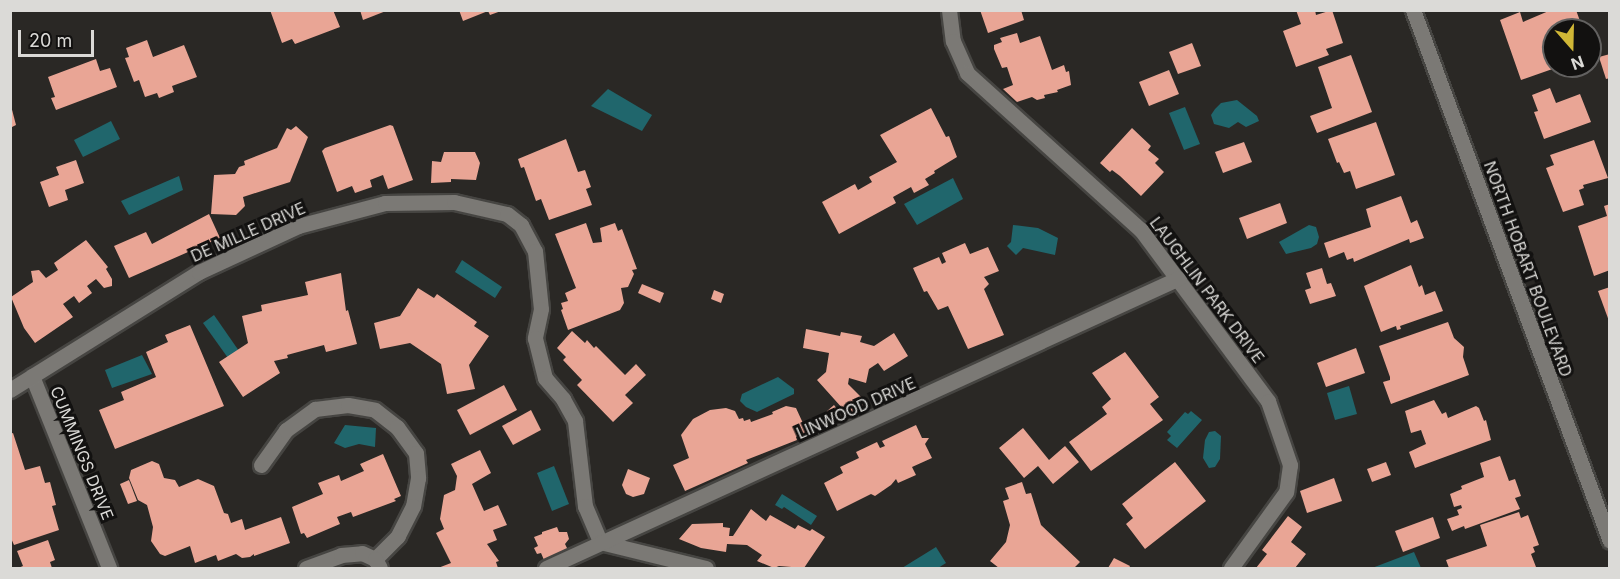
<!DOCTYPE html>
<style>
body{margin:0}
#map{position:relative;width:1620px;height:579px;overflow:hidden;background:#2a2825;font-family:Inter,sans-serif}
div>[style]{position:absolute}
.water>*{inset:0;background:#20666c}
.building>*{inset:0;background:#e9a595}
.roads{filter:drop-shadow(2px 0 #464542) drop-shadow(-2px 0 #464542) drop-shadow(0 2px #464542) drop-shadow(0 -2px #464542)}
.minor>*{height:15px;margin:-7.5px;padding:0 7.5px;transform-origin:7.5px;border-radius:7.5px;background:#7b7975}
span{translate:-50% -50%;white-space:nowrap;text-align:center;line-height:1.15;-webkit-text-stroke:6px #121110;paint-order:stroke}
.street-label{font-size:16px;color:#dbdad7}
.frame{position:absolute;inset:0;border:12px solid #dbdad7;pointer-events:none}
.north{position:absolute;left:1542px;top:18px;width:60px;height:60px;box-sizing:border-box;background:#121110;border:2px solid #626160;border-radius:50%;rotate:160deg;font-size:16px;font-weight:700;line-height:24px;text-align:center;color:#dbdad7}
.north::after{content:'';display:block;margin:auto;width:21px;height:27px;background:#d0b736;clip-path:polygon(50% 0,100% 100%,50% 72%,0 100%)}
.scale{position:absolute;left:18px;top:30px;width:76px;height:27px;box-sizing:border-box;border:3px solid #dbdad7;border-top:0;padding-left:8px;font-size:18px;line-height:21px;white-space:nowrap;color:#dbdad7;-webkit-text-stroke:4px #121110;paint-order:stroke}
</style>
<div id="map">
<div class="water">
<i style="clip-path:polygon(608px 89px,652px 115px,642px 131px,591px 106px)"></i>
<i style="clip-path:polygon(1237px 100px,1257px 116px,1259px 121px,1246px 127px,1238px 122px,1229px 128px,1214px 124px,1211px 115px,1215px 109px,1221px 103px)"></i>
<i style="clip-path:polygon(1185px 107px,1200px 144px,1184px 150px,1169px 113px)"></i>
<i style="clip-path:polygon(111px 121px,120px 139px,83px 157px,74px 140px)"></i>
<i style="clip-path:polygon(179px 176px,183px 190px,129px 215px,121px 201px)"></i>
<i style="clip-path:polygon(953px 178px,963px 199px,917px 225px,904px 204px)"></i>
<i style="clip-path:polygon(1013px 225px,1038px 228px,1058px 238px,1055px 255px,1023px 248px,1016px 255px,1007px 246px,1011px 242px)"></i>
<i style="clip-path:polygon(1309px 225px,1316px 227px,1319px 237px,1317px 244px,1311px 248px,1286px 254px,1279px 242px)"></i>
<i style="clip-path:polygon(462px 260px,502px 287px,495px 298px,455px 272px)"></i>
<i style="clip-path:polygon(214px 315px,239px 351px,228px 358px,203px 323px)"></i>
<i style="clip-path:polygon(142px 355px,152px 374px,112px 388px,105px 370px)"></i>
<i style="clip-path:polygon(778px 377px,794px 389px,794px 394px,757px 412px,746px 407px,740px 401px,742px 394px)"></i>
<i style="clip-path:polygon(1349px 386px,1357px 414px,1335px 420px,1327px 393px)"></i>
<i style="clip-path:polygon(1191px 411px,1202px 420px,1177px 448px,1167px 440px,1171px 436px,1167px 432px,1185px 412px,1188px 414px)"></i>
<i style="clip-path:polygon(345px 425px,376px 428px,375px 447px,359px 444px,345px 448px,334px 443px)"></i>
<i style="clip-path:polygon(1215px 431px,1221px 436px,1220px 459px,1215px 467px,1209px 468px,1203px 458px,1205px 440px,1209px 432px)"></i>
<i style="clip-path:polygon(554px 466px,569px 504px,552px 511px,537px 473px)"></i>
<i style="clip-path:polygon(782px 494px,817px 516px,811px 525px,784px 507px,782px 509px,775px 505px)"></i>
<i style="clip-path:polygon(936px 547px,946px 563px,938px 568px,902px 568px)"></i>
<i style="clip-path:polygon(1414px 552px,1421px 568px,1372px 568px)"></i>
</div>
<div class="building">
<i style="clip-path:polygon(270px 10px,333px 10px,340px 27px,295px 44px,292px 39px,282px 43px)"></i>
<i style="clip-path:polygon(360px 10px,386px 10px,386px 11px,363px 20px)"></i>
<i style="clip-path:polygon(459px 10px,501px 10px,501px 11px,490px 15px,488px 11px,463px 21px)"></i>
<i style="clip-path:polygon(980px 10px,1021px 10px,1024px 20px,988px 33px)"></i>
<i style="clip-path:polygon(1296px 10px,1315px 10px,1316px 15px,1332px 10px,1343px 43px,1326px 49px,1329px 55px,1296px 67px,1283px 31px,1301px 24px)"></i>
<i style="clip-path:polygon(1551px 10px,1576px 10px,1580px 21px,1570px 25px,1572px 28px,1567px 30px,1554px 30px,1554px 66px,1561px 66px,1521px 80px,1500px 20px,1520px 12px,1523px 22px)"></i>
<i style="clip-path:polygon(1017px 33px,1020px 43px,1040px 36px,1052px 70px,1064px 65px,1066px 72px,1069px 71px,1071px 85px,1057px 90px,1058px 92px,1044px 95px,1045px 98px,1037px 100px,1032px 97px,1017px 102px,1003px 89px,1013px 85px,1007px 67px,1002px 68px,994px 49px,994px 45px,1002px 42px,1000px 38px)"></i>
<i style="clip-path:polygon(147px 40px,153px 57px,184px 45px,197px 77px,172px 86px,174px 92px,159px 98px,157px 93px,145px 97px,139px 80px,134px 82px,125px 58px,129px 57px,126px 48px)"></i>
<i style="clip-path:polygon(1192px 43px,1201px 66px,1178px 74px,1169px 52px)"></i>
<i style="clip-path:polygon(1610px 54px,1610px 78px,1606px 79px,1599px 57px)"></i>
<i style="clip-path:polygon(1351px 55px,1372px 112px,1317px 133px,1310px 116px,1332px 108px,1318px 67px)"></i>
<i style="clip-path:polygon(96px 59px,100px 71px,110px 68px,117px 87px,56px 110px,51px 98px,55px 97px,48px 77px)"></i>
<i style="clip-path:polygon(1169px 70px,1179px 94px,1149px 106px,1139px 82px)"></i>
<i style="clip-path:polygon(1550px 88px,1556px 103px,1580px 94px,1591px 122px,1544px 139px,1534px 112px,1538px 111px,1532px 95px)"></i>
<i style="clip-path:polygon(10px 102px,16px 125px,10px 128px)"></i>
<i style="clip-path:polygon(931px 108px,946px 137px,949px 136px,957px 157px,934px 171px,935px 173px,925px 179px,929px 185px,914px 193px,911px 187px,893px 197px,896px 203px,839px 234px,822px 202px,855px 184px,858px 190px,872px 182px,869px 177px,897px 162px,880px 135px)"></i>
<i style="clip-path:polygon(1376px 122px,1395px 175px,1356px 189px,1350px 171px,1344px 173px,1339px 162px,1337px 163px,1328px 139px)"></i>
<i style="clip-path:polygon(390px 125px,393px 126px,413px 180px,388px 189px,383px 175px,370px 180px,372px 187px,355px 193px,352px 186px,337px 192px,322px 151px,325px 148px)"></i>
<i style="clip-path:polygon(296px 126px,308px 137px,290px 182px,243px 197px,245px 206px,236px 215px,211px 214px,214px 175px,235px 174px,239px 167px,245px 165px,244px 161px,277px 148px,287px 128px,291px 130px)"></i>
<i style="clip-path:polygon(1132px 128px,1151px 146px,1148px 150px,1159px 159px,1155px 163px,1164px 172px,1141px 196px,1120px 176px,1112px 170px,1110px 172px,1100px 163px)"></i>
<i style="clip-path:polygon(566px 139px,578px 172px,585px 170px,591px 187px,586px 189px,592px 205px,549px 220px,541px 199px,536px 201px,524px 167px,521px 168px,518px 159px)"></i>
<i style="clip-path:polygon(1594px 140px,1608px 178px,1583px 185px,1584px 188px,1579px 190px,1584px 205px,1563px 212px,1546px 168px,1554px 165px,1550px 155px)"></i>
<i style="clip-path:polygon(1244px 142px,1252px 162px,1223px 173px,1215px 152px)"></i>
<i style="clip-path:polygon(444px 152px,475px 152px,480px 163px,476px 180px,451px 179px,451px 182px,431px 183px,432px 161px,441px 162px)"></i>
<i style="clip-path:polygon(76px 160px,84px 183px,65px 190px,68px 200px,49px 207px,40px 182px,59px 175px,56px 167px)"></i>
<i style="clip-path:polygon(1401px 196px,1411px 223px,1417px 220px,1424px 238px,1410px 243px,1409px 239px,1354px 262px,1353px 258px,1347px 260px,1344px 252px,1329px 258px,1324px 243px,1371px 227px,1366px 209px)"></i>
<i style="clip-path:polygon(1280px 203px,1287px 223px,1247px 239px,1239px 218px)"></i>
<i style="clip-path:polygon(1610px 204px,1610px 270px,1594px 276px,1578px 226px,1607px 216px,1604px 206px)"></i>
<i style="clip-path:polygon(209px 214px,220px 238px,129px 278px,114px 246px,146px 232px,152px 244px)"></i>
<i style="clip-path:polygon(586px 223px,593px 243px,602px 242px,600px 228px,615px 223px,618px 231px,622px 229px,637px 269px,632px 270px,634px 274px,628px 287px,621px 288px,624px 303px,620px 310px,568px 330px,561px 310px,563px 309px,561px 303px,568px 301px,565px 293px,576px 288px,555px 234px)"></i>
<i style="clip-path:polygon(86px 240px,108px 267px,106px 269px,112px 279px,112px 286px,104px 288px,96px 279px,87px 286px,92px 293px,79px 303px,74px 296px,63px 304px,73px 317px,35px 343px,24px 328px,11px 297px,33px 282px,31px 271px,39px 270px,46px 278px,58px 270px,54px 263px)"></i>
<i style="clip-path:polygon(965px 243px,970px 254px,988px 247px,999px 271px,984px 277px,989px 284px,984px 289px,1004px 335px,968px 349px,948px 306px,938px 310px,927px 291px,924px 292px,913px 268px,939px 257px,942px 264px,946px 262px,942px 253px)"></i>
<i style="clip-path:polygon(1411px 265px,1419px 287px,1422px 285px,1425px 295px,1435px 291px,1443px 311px,1400px 326px,1401px 329px,1397px 330px,1396px 326px,1381px 332px,1364px 286px)"></i>
<i style="clip-path:polygon(1322px 268px,1327px 284px,1331px 283px,1336px 296px,1310px 304px,1305px 290px,1311px 288px,1306px 273px)"></i>
<i style="clip-path:polygon(341px 273px,346px 311px,348px 310px,357px 344px,326px 352px,324px 345px,287px 355px,288px 358px,274px 361px,280px 373px,243px 397px,219px 362px,248px 343px,242px 316px,262px 311px,261px 305px,308px 295px,305px 282px)"></i>
<i style="clip-path:polygon(642px 284px,664px 293px,660px 303px,638px 293px)"></i>
<i style="clip-path:polygon(1610px 287px,1610px 321px,1609px 321px,1598px 291px)"></i>
<i style="clip-path:polygon(418px 288px,434px 298px,437px 294px,477px 322px,474px 326px,489px 336px,469px 365px,475px 389px,447px 394px,441px 364px,410px 343px,380px 349px,374px 323px,400px 316px)"></i>
<i style="clip-path:polygon(714px 290px,724px 294px,721px 303px,711px 299px)"></i>
<i style="clip-path:polygon(1448px 322px,1454px 338px,1464px 347px,1463px 357px,1469px 375px,1391px 404px,1383px 382px,1390px 380px,1390px 377px,1379px 346px)"></i>
<i style="clip-path:polygon(190px 325px,224px 406px,115px 449px,99px 410px,124px 400px,121px 392px,156px 377px,146px 352px,168px 342px,165px 335px)"></i>
<i style="clip-path:polygon(806px 329px,840px 336px,841px 332px,862px 336px,860px 342px,874px 346px,894px 333px,908px 356px,884px 371px,878px 363px,869px 369px,866px 383px,849px 378px,848px 384px,868px 404px,852px 419px,817px 380px,826px 372px,829px 353px,803px 348px)"></i>
<i style="clip-path:polygon(572px 331px,585px 343px,587px 340px,594px 348px,596px 346px,625px 375px,636px 364px,646px 375px,625px 395px,633px 403px,613px 422px,577px 385px,582px 380px,563px 360px,566px 357px,557px 348px)"></i>
<i style="clip-path:polygon(1356px 348px,1365px 373px,1326px 387px,1317px 363px)"></i>
<i style="clip-path:polygon(1125px 352px,1159px 397px,1150px 404px,1163px 420px,1091px 471px,1069px 442px,1107px 414px,1102px 407px,1111px 399px,1092px 373px)"></i>
<i style="clip-path:polygon(504px 385px,517px 410px,470px 435px,457px 410px)"></i>
<i style="clip-path:polygon(1434px 400px,1442px 414px,1446px 412px,1448px 418px,1476px 406px,1479px 408px,1484px 421px,1486px 420px,1491px 440px,1415px 468px,1409px 452px,1426px 444px,1421px 430px,1411px 433px,1405px 411px)"></i>
<i style="clip-path:polygon(834px 405px,840px 413px,830px 418px,826px 412px)"></i>
<i style="clip-path:polygon(786px 406px,796px 408px,807px 432px,796px 437px,797px 440px,746px 460px,748px 463px,685px 491px,673px 465px,689px 458px,681px 435px,693px 419px,710px 410px,726px 408px,735px 411px,739px 419px,743px 418px,744px 421px,750px 419px,751px 422px,773px 414px,772px 412px)"></i>
<i style="clip-path:polygon(531px 410px,541px 430px,513px 445px,502px 426px)"></i>
<i style="clip-path:polygon(916px 425px,922px 438px,929px 438px,925px 444px,932px 458px,912px 467px,916px 475px,898px 483px,896px 479px,891px 485px,875px 496px,871px 494px,837px 511px,824px 483px,843px 473px,840px 467px,859px 458px,856px 452px,877px 442px,880px 448px,885px 446px,882px 441px)"></i>
<i style="clip-path:polygon(1023px 428px,1049px 460px,1065px 446px,1079px 462px,1053px 484px,1038px 466px,1024px 478px,999px 448px)"></i>
<i style="clip-path:polygon(13px 433px,25px 470px,40px 466px,45px 483px,50px 482px,56px 505px,52px 506px,59px 530px,14px 545px,10px 536px,10px 434px)"></i>
<i style="clip-path:polygon(480px 450px,491px 473px,472px 484px,484px 511px,498px 505px,507px 525px,493px 530px,497px 540px,487px 544px,499px 561px,496px 562px,498px 568px,438px 568px,451px 563px,436px 533px,444px 529px,440px 519px,444px 495px,455px 490px,457px 476px,451px 464px)"></i>
<i style="clip-path:polygon(383px 454px,401px 496px,394px 499px,396px 501px,353px 517px,351px 512px,337px 517px,340px 524px,307px 538px,304px 533px,301px 534px,292px 507px,323px 494px,318px 483px,339px 475px,341px 481px,364px 471px,360px 464px)"></i>
<i style="clip-path:polygon(1500px 456px,1509px 481px,1515px 479px,1521px 496px,1515px 498px,1520px 509px,1465px 529px,1464px 526px,1452px 531px,1447px 519px,1459px 515px,1457px 510px,1462px 508px,1461px 505px,1454px 507px,1450px 494px,1462px 489px,1461px 486px,1484px 477px,1480px 463px)"></i>
<i style="clip-path:polygon(152px 461px,159px 464px,164px 478px,175px 480px,179px 487px,198px 479px,214px 486px,224px 513px,228px 514px,231px 523px,242px 519px,245px 530px,281px 517px,290px 543px,254px 556px,254px 554px,250px 557px,242px 558px,236px 554px,218px 561px,216px 555px,195px 563px,190px 546px,165px 556px,160px 554px,151px 541px,153px 527px,147px 505px,138px 500px,129px 478px,131px 470px)"></i>
<i style="clip-path:polygon(1175px 462px,1206px 501px,1145px 549px,1126px 524px,1133px 518px,1122px 504px)"></i>
<i style="clip-path:polygon(1386px 462px,1391px 475px,1372px 482px,1367px 469px)"></i>
<i style="clip-path:polygon(628px 469px,650px 478px,644px 494px,633px 497px,626px 494px,622px 485px)"></i>
<i style="clip-path:polygon(1334px 478px,1342px 501px,1307px 513px,1300px 491px)"></i>
<i style="clip-path:polygon(129px 480px,137px 501px,128px 504px,120px 484px)"></i>
<i style="clip-path:polygon(1022px 482px,1026px 494px,1031px 493px,1041px 525px,1080px 562px,1074px 568px,999px 568px,990px 561px,1006px 542px,1010px 525px,1003px 501px,1009px 499px,1005px 488px)"></i>
<i style="clip-path:polygon(751px 509px,766px 521px,770px 515px,795px 529px,798px 525px,810px 531px,812px 529px,825px 537px,804px 568px,779px 566px,774px 568px,757px 561px,762px 555px,747px 545px,727px 544px,726px 552px,701px 548px,679px 539px,692px 524px,723px 523px,723px 527px,730px 528px,729px 536px,733px 536px)"></i>
<i style="clip-path:polygon(1519px 512px,1521px 518px,1528px 515px,1539px 545px,1533px 547px,1535px 552px,1531px 554px,1536px 567px,1449px 568px,1446px 560px,1487px 546px,1480px 525px)"></i>
<i style="clip-path:polygon(1288px 516px,1302px 527px,1291px 542px,1306px 554px,1295px 568px,1256px 568px,1267px 554px,1262px 550px)"></i>
<i style="clip-path:polygon(1433px 517px,1440px 538px,1403px 552px,1395px 531px)"></i>
<i style="clip-path:polygon(557px 527px,559px 532px,567px 532px,569px 539px,565px 544px,568px 550px,544px 560px,541px 553px,537px 554px,534px 548px,538px 546px,534px 537px,542px 534px,542px 532px)"></i>
<i style="clip-path:polygon(48px 540px,55px 560px,50px 562px,52px 568px,18px 568px,23px 566px,17px 551px)"></i>
<i style="clip-path:polygon(1114px 558px,1130px 566px,1129px 568px,1108px 568px)"></i>
</div>
<div class="roads">
<div class="minor">
<i style="left:949px;top:10px;width:31px;rotate:83deg"></i>
<i style="left:953px;top:41px;width:35px;rotate:66deg"></i>
<i style="left:967px;top:73px;width:234px;rotate:42.1deg"></i>
<i style="left:1141px;top:230px;width:213px;rotate:53.4deg"></i>
<i style="left:1268px;top:401px;width:68px;rotate:71deg"></i>
<i style="left:1290px;top:465px;width:27px;rotate:98deg"></i>
<i style="left:1286px;top:492px;width:94px;rotate:125.9deg"></i>
<i style="left:1413px;top:10px;width:566px;rotate:69.65deg"></i>
<i style="left:32px;top:376px;width:207px;rotate:68.1deg"></i>
<i style="left:10px;top:390px;width:223px;rotate:-32deg"></i>
<i style="left:199px;top:272px;width:109px;rotate:-24.9deg"></i>
<i style="left:298px;top:226px;width:90px;rotate:-14.8deg"></i>
<i style="left:385px;top:203px;width:69px;rotate:-0.8deg"></i>
<i style="left:454px;top:202px;width:54px;rotate:12.8deg"></i>
<i style="left:507px;top:214px;width:18px;rotate:38deg"></i>
<i style="left:521px;top:225px;width:30px;rotate:62deg"></i>
<i style="left:535px;top:251px;width:58px;rotate:84.1deg"></i>
<i style="left:541px;top:309px;width:30px;rotate:102deg"></i>
<i style="left:535px;top:338px;width:41px;rotate:76deg"></i>
<i style="left:545px;top:378px;width:28px;rotate:49deg"></i>
<i style="left:563px;top:399px;width:25px;rotate:61deg"></i>
<i style="left:575px;top:421px;width:86px;rotate:83.3deg"></i>
<i style="left:585px;top:506px;width:39px;rotate:67deg"></i>
<i style="left:600px;top:542px;width:109px;rotate:13.8deg"></i>
<i style="left:261px;top:465px;width:43px;rotate:-54.5deg"></i>
<i style="left:286px;top:430px;width:36px;rotate:-36deg"></i>
<i style="left:315px;top:409px;width:33px;rotate:-7deg"></i>
<i style="left:348px;top:405px;width:27px;rotate:10deg"></i>
<i style="left:375px;top:410px;width:28px;rotate:38deg"></i>
<i style="left:397px;top:427px;width:32px;rotate:54deg"></i>
<i style="left:416px;top:453px;width:25px;rotate:85deg"></i>
<i style="left:418px;top:478px;width:28px;rotate:100deg"></i>
<i style="left:413px;top:506px;width:34px;rotate:117deg"></i>
<i style="left:398px;top:536px;width:33px;rotate:135deg"></i>
<i style="left:306px;top:568px;width:37px;rotate:-20deg"></i>
<i style="left:341px;top:555px;width:21px;rotate:-5deg"></i>
<i style="left:362px;top:553px;width:14px;rotate:25deg"></i>
<i style="left:375px;top:559px;width:10px;rotate:61deg"></i>
<i style="left:546px;top:568px;width:696px;rotate:-24.61deg"></i>
</div>
</div>
<div class="street-label">
<span style="left:248px;top:232px;rotate:-24deg">DE MILLE DRIVE</span>
<span style="left:1528px;top:269px;rotate:70deg">NORTH HOBART BOULEVARD</span>
<span style="left:1207px;top:290px;rotate:53deg">LAUGHLIN PARK DRIVE</span>
<span style="left:856px;top:408px;rotate:-24deg">LINWOOD DRIVE</span>
<span style="left:82px;top:453px;rotate:68deg">CUMMINGS DRIVE</span>
</div>
<div class="frame"></div>
<div class="north">N</div>
<div class="scale">20 m</div>
</div>
